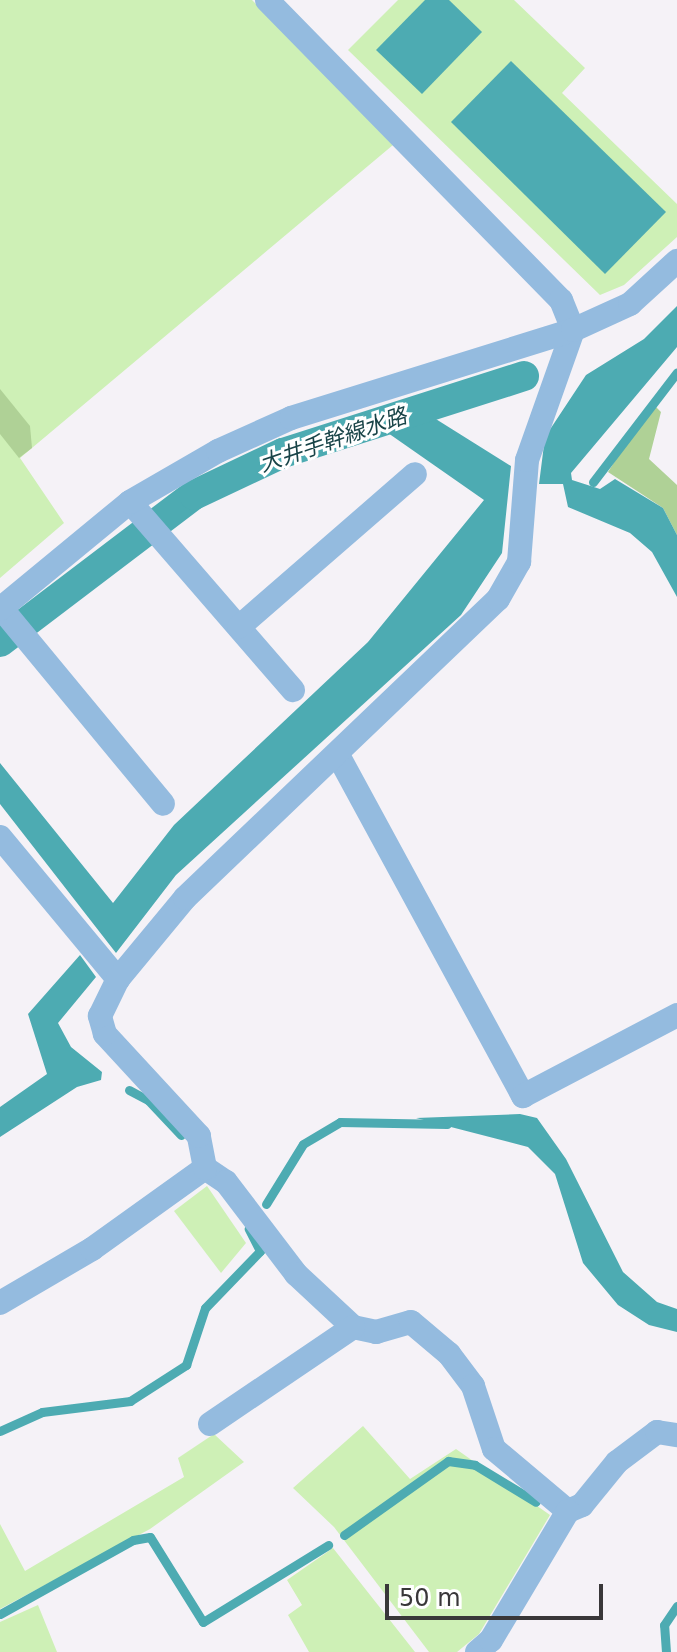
<!DOCTYPE html>
<meta charset="utf-8">
<style>
body{margin:0}
#map{position:relative;width:677px;height:1652px;overflow:hidden;background:#f5f2f7;font-family:"DejaVu Sans","Noto Sans JP",sans-serif}
div>[style]{position:absolute}
.green>*{inset:0;background:#cef0b6}
.forest>*{inset:0;background:#afd196}
.water>*{inset:0;background:#4dabb2}
.stream>*{height:9px;margin:-4.5px;padding:0 4.5px;transform-origin:4.5px;border-radius:4.5px;background:#4dabb2}
.canal>*{height:30px;margin:-15px;padding:0 15px;transform-origin:15px;border-radius:15px;background:#4dabb2}
.minor>*{height:24px;margin:-12px;padding:0 12px;transform-origin:12px;border-radius:12px;background:#94bbdf}
.tertiary>*{height:24px;margin:-12px;padding:0 12px;transform-origin:12px;border-radius:12px;background:#94bbdf}
span{translate:-50% -50%;white-space:nowrap;text-align:center;line-height:1.15;-webkit-text-stroke:6px #fff;paint-order:stroke}
.water-label{font-size:22px;color:#194448;font-style:italic}
.scale{position:absolute;left:385px;top:1584px;width:218px;height:36px;box-sizing:border-box;border:4px solid #393739;border-top:0;padding-left:10px;font-size:24px;line-height:28px;white-space:nowrap;color:#393739;-webkit-text-stroke:6px #fff;paint-order:stroke}
</style>
<div id="map">
<div class="green">
<i style="clip-path:polygon(0 0,252px 0,393px 145px,20px 458px,64px 523px,0 578px)"></i>
<i style="clip-path:polygon(398px 0,514px 0,585px 68px,562px 93px,677px 204px,677px 237px,624px 285px,600px 295px,348px 50px)"></i>
<i style="clip-path:polygon(207px 1186px,246px 1243px,221px 1273px,174px 1211px)"></i>
<i style="clip-path:polygon(363px 1426px,410px 1479px,456px 1449px,550px 1515px,479px 1634px,457px 1652px,429px 1652px,334px 1527px,293px 1488px)"></i>
<i style="clip-path:polygon(214px 1434px,244px 1462px,150px 1529px,0 1609px,0 1524px,25px 1571px,184px 1477px,178px 1458px)"></i>
<i style="clip-path:polygon(333px 1548px,415px 1652px,309px 1652px,288px 1615px,302px 1605px,287px 1580px)"></i>
<i style="clip-path:polygon(38px 1605px,57px 1652px,0 1652px,0 1622px)"></i>
</div>
<div class="forest">
<i style="clip-path:polygon(0 389px,30px 426px,32px 448px,19px 458px,0 434px)"></i>
<i style="clip-path:polygon(652px 403px,661px 412px,649px 459px,677px 485px,677px 535px,663px 508px,608px 472px)"></i>
</div>
<div class="water">
<i style="clip-path:polygon(425px 0,449px 0,482px 32px,422px 94px,376px 50px)"></i>
<i style="clip-path:polygon(511px 61px,666px 212px,605px 274px,451px 122px)"></i>
<i style="clip-path:polygon(677px 306px,677px 347px,571px 473px,572px 480px,600px 489px,615px 479px,663px 508px,677px 535px,677px 597px,652px 552px,630px 533px,568px 507px,563px 484px,539px 484px,545px 437px,586px 375px,644px 339px)"></i>
<i style="clip-path:polygon(431px 416px,511px 466px,502px 553px,461px 615px,176px 875px,116px 953px,0 804px,0 763px,113px 903px,174px 825px,368px 642px,484px 500px,388px 433px)"></i>
<i style="clip-path:polygon(80px 955px,96px 977px,58px 1023px,71px 1047px,102px 1072px,101px 1080px,77px 1087px,0 1137px,0 1107px,47px 1074px,28px 1014px)"></i>
<i style="clip-path:polygon(520px 1114px,537px 1118px,566px 1159px,623px 1272px,657px 1302px,677px 1309px,677px 1332px,649px 1325px,618px 1305px,583px 1263px,555px 1174px,528px 1147px,416px 1118px)"></i>
</div>
<div class="stream">
<i style="left:593px;top:482px;width:138px;rotate:-52.6deg"></i>
<i style="left:129px;top:1090px;width:21px;rotate:28deg"></i>
<i style="left:148px;top:1100px;width:48px;rotate:46.7deg"></i>
<i style="left:266px;top:1204px;width:70px;rotate:-58.3deg"></i>
<i style="left:303px;top:1144px;width:43px;rotate:-30.7deg"></i>
<i style="left:340px;top:1122px;width:107px;rotate:1.1deg"></i>
<i style="left:0;top:1431px;width:46px;rotate:-24.3deg"></i>
<i style="left:42px;top:1412px;width:89px;rotate:-7.1deg"></i>
<i style="left:130px;top:1401px;width:67px;rotate:-32.7deg"></i>
<i style="left:186px;top:1365px;width:60px;rotate:-71.6deg"></i>
<i style="left:205px;top:1308px;width:79px;rotate:-46deg"></i>
<i style="left:260px;top:1251px;width:25px;rotate:-117deg"></i>
<i style="left:344px;top:1535px;width:128px;rotate:-35.4deg"></i>
<i style="left:448px;top:1461px;width:27px;rotate:8deg"></i>
<i style="left:475px;top:1465px;width:71px;rotate:31.2deg"></i>
<i style="left:0;top:1614px;width:152px;rotate:-29.1deg"></i>
<i style="left:133px;top:1540px;width:17px;rotate:-10deg"></i>
<i style="left:150px;top:1537px;width:100px;rotate:58.1deg"></i>
<i style="left:203px;top:1622px;width:147px;rotate:-31.6deg"></i>
<i style="left:666px;top:1652px;width:27px;rotate:-94deg"></i>
<i style="left:664px;top:1625px;width:23px;rotate:-56deg"></i>
</div>
<div class="canal">
<i style="left:0;top:642px;width:243px;rotate:-37.2deg"></i>
<i style="left:194px;top:495px;width:98px;rotate:-25.3deg"></i>
<i style="left:283px;top:453px;width:253px;rotate:-17.7deg"></i>
</div>
<div class="minor">
<i style="left:130px;top:502px;width:249px;rotate:49.1deg"></i>
<i style="left:1px;top:608px;width:254px;rotate:50.4deg"></i>
<i style="left:239px;top:627px;width:233px;rotate:-41deg"></i>
<i style="left:339px;top:757px;width:386px;rotate:61.5deg"></i>
<i style="left:523px;top:1096px;width:174px;rotate:-27.7deg"></i>
<i style="left:0;top:837px;width:185px;rotate:50.3deg"></i>
<i style="left:205px;top:1168px;width:25px;rotate:34deg"></i>
<i style="left:226px;top:1182px;width:116px;rotate:52.7deg"></i>
<i style="left:296px;top:1274px;width:78px;rotate:42.9deg"></i>
<i style="left:353px;top:1327px;width:24px;rotate:12deg"></i>
<i style="left:376px;top:1332px;width:36px;rotate:-16deg"></i>
<i style="left:411px;top:1322px;width:50px;rotate:40.1deg"></i>
<i style="left:449px;top:1354px;width:40px;rotate:53deg"></i>
<i style="left:473px;top:1386px;width:66px;rotate:71.6deg"></i>
<i style="left:494px;top:1449px;width:97px;rotate:40deg"></i>
<i style="left:0;top:1303px;width:107px;rotate:-30.4deg"></i>
<i style="left:92px;top:1249px;width:139px;rotate:-35.6deg"></i>
<i style="left:205px;top:1168px;width:33px;rotate:-101deg"></i>
<i style="left:199px;top:1136px;width:139px;rotate:-132.7deg"></i>
<i style="left:105px;top:1034px;width:19px;rotate:-106deg"></i>
<i style="left:100px;top:1016px;width:41px;rotate:-64.1deg"></i>
<i style="left:118px;top:979px;width:105px;rotate:-50.4deg"></i>
<i style="left:185px;top:898px;width:433px;rotate:-43.7deg"></i>
<i style="left:498px;top:599px;width:43px;rotate:-60.4deg"></i>
<i style="left:519px;top:562px;width:102px;rotate:-85.5deg"></i>
<i style="left:527px;top:460px;width:138px;rotate:-70.5deg"></i>
<i style="left:210px;top:1424px;width:173px;rotate:-34.1deg"></i>
<i style="left:568px;top:1511px;width:15px;rotate:-23deg"></i>
<i style="left:582px;top:1505px;width:55px;rotate:-50.9deg"></i>
<i style="left:617px;top:1462px;width:50px;rotate:-36.9deg"></i>
<i style="left:657px;top:1432px;width:20px;rotate:9deg"></i>
<i style="left:477px;top:1652px;width:18px;rotate:-41deg"></i>
<i style="left:491px;top:1640px;width:150px;rotate:-59.2deg"></i>
</div>
<div class="tertiary">
<i style="left:267px;top:0;width:420px;rotate:45.6deg"></i>
<i style="left:561px;top:300px;width:32px;rotate:68deg"></i>
<i style="left:0;top:609px;width:168px;rotate:-39.5deg"></i>
<i style="left:130px;top:502px;width:102px;rotate:-30.1deg"></i>
<i style="left:218px;top:451px;width:80px;rotate:-24.3deg"></i>
<i style="left:291px;top:418px;width:295px;rotate:-17.3deg"></i>
<i style="left:573px;top:330px;width:63px;rotate:-24.5deg"></i>
<i style="left:630px;top:304px;width:64px;rotate:-42.5deg"></i>
</div>
<div class="water-label">
<span style="left:333px;top:440px;rotate:-19deg">大井手幹線水路</span>
</div>
<div class="scale">50 m</div>
</div>
